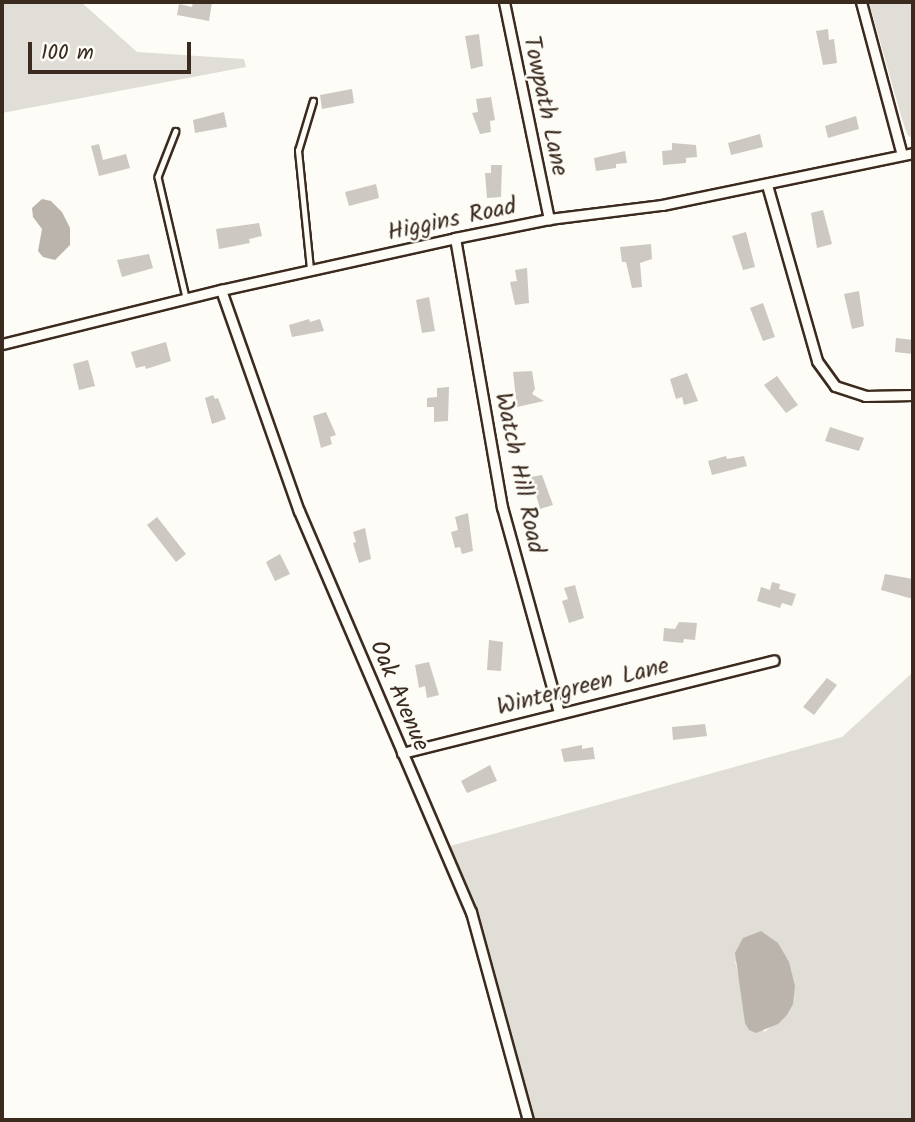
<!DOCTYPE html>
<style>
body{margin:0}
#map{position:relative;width:915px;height:1122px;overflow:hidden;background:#fdfcf7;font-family:Kalam,sans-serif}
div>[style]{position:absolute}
.green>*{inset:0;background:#e1ded7}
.water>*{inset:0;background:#bbb4ad}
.building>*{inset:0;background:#cdc8c2}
.roads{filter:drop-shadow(2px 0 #3b2a1e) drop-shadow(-2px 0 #3b2a1e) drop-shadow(0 2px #3b2a1e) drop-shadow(0 -2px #3b2a1e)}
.lane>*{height:4.5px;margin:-2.25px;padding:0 2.25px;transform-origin:2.25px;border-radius:2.25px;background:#fdfcf7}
.street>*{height:9px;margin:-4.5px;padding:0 4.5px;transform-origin:4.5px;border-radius:4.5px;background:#fdfcf7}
span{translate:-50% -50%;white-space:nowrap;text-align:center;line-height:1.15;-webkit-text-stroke:5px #fdfcf7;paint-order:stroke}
.street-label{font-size:24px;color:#3b2a1e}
.frame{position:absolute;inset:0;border:4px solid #3b2a1e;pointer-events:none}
.scale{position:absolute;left:28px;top:42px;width:163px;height:32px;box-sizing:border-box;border:4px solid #3b2a1e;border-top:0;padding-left:9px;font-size:21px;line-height:24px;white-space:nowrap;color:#3b2a1e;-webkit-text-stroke:5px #fdfcf7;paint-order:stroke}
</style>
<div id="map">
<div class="green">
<i style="clip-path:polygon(2px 2px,81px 2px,137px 52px,244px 59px,246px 67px,2px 113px)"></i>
<i style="clip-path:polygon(869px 2px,913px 2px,913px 140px,907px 134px,901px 116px)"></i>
<i style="clip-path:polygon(evenodd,913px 672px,913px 1120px,528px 1120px,471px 912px,443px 848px,842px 737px,913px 672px,735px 961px,787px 1015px,764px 1032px,742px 991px,735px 961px)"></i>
</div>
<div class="water">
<i style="clip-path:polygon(42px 199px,51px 201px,62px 212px,70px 228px,70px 245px,55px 260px,43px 257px,38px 251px,42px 229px,33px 217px,32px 208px)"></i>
<i style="clip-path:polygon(761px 931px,778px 943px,789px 962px,795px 986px,793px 1004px,787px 1015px,778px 1024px,756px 1033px,749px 1030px,745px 1023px,735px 953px,743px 938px)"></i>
</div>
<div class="building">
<i style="clip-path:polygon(193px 2px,212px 2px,209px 21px,177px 15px,179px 4px,192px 7px)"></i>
<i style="clip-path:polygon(828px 29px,829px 40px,834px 39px,837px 63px,823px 65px,816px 31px)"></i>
<i style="clip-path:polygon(479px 34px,483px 66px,471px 69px,465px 36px)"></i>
<i style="clip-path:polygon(352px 89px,354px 103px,322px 109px,320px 95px)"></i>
<i style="clip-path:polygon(491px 97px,495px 120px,490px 121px,491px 132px,480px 134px,472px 113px,478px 112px,476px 99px)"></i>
<i style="clip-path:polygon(224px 112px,227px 127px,195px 133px,193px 120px)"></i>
<i style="clip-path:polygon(856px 116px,859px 129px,828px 138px,825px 126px)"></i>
<i style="clip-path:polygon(760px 134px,763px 147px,731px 155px,728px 143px)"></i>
<i style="clip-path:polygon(672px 143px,696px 145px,697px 157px,686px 158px,686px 163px,663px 165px,662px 151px,672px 150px)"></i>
<i style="clip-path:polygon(99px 144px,103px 160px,126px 154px,130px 168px,99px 176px,91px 146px)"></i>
<i style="clip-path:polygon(625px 151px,627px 163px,616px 164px,616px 168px,596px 171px,594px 158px)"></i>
<i style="clip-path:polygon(491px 165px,502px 165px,501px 197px,487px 198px,485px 173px,491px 173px)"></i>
<i style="clip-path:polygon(376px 184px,379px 198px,349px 206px,345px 192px)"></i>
<i style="clip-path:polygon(823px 210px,832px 244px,817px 248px,811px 213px)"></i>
<i style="clip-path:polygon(259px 223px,262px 236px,249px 239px,250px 243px,219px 249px,216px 229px)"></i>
<i style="clip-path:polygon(746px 232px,755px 267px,743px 270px,732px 236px)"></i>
<i style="clip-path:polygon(651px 244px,652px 259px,640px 263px,642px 287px,632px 288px,626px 262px,622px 262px,620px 247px)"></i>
<i style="clip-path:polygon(149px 254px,153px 268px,122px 277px,117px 260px)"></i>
<i style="clip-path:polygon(527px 268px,529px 303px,515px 305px,510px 282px,517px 281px,515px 270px)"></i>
<i style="clip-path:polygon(859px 291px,864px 326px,852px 329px,844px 294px)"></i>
<i style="clip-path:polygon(429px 297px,435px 331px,422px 333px,416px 300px)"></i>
<i style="clip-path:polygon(763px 303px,775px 337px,763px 341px,750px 308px)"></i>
<i style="clip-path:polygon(309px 319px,310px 322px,320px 319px,324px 331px,292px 337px,289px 325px)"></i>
<i style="clip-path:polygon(896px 338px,913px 340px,913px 354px,895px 352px)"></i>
<i style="clip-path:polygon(166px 342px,171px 361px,146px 369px,145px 366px,136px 368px,131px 352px)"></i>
<i style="clip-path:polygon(88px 360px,95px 386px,79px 390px,73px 364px)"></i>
<i style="clip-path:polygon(532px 371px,535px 389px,532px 394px,544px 401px,517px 407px,513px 372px)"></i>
<i style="clip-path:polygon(687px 373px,698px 401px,684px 405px,682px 397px,676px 399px,670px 379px)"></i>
<i style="clip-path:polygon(777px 376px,798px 405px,786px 413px,764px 385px)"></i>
<i style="clip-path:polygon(449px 387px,448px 421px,434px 422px,434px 407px,427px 407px,427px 398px,437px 397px,437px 388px)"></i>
<i style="clip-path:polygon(213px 395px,215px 399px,218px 398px,226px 419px,212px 424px,205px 398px)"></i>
<i style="clip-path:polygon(326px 412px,336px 435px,330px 437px,332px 444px,321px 448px,313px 416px)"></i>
<i style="clip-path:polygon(830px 427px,864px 438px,859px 451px,825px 441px)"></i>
<i style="clip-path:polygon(726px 456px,727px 459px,744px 456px,747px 466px,712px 475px,708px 461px)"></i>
<i style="clip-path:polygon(542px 475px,553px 505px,540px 509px,531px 477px)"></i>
<i style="clip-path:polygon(468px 513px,473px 551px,462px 554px,460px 547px,455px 548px,451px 532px,458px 530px,455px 517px)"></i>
<i style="clip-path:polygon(157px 517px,186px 554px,176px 562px,147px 525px)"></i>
<i style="clip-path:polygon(365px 528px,371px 559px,359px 563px,353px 543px,356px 542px,353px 532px)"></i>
<i style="clip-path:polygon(280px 554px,290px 574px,275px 581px,266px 562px)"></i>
<i style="clip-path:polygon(885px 574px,913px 579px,913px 599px,881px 590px)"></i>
<i style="clip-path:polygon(772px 582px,780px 584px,779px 589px,796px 594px,792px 606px,782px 603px,780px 608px,757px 601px,761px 587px,770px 590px)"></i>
<i style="clip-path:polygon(575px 585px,584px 618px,569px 623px,562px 601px,568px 599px,564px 588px)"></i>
<i style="clip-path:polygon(679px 622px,697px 623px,695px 640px,684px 639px,683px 643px,663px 641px,664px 628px,675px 629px)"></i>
<i style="clip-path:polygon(489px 640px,503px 642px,501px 671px,487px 670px)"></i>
<i style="clip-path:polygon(429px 662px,439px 695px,427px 698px,425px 686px,419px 688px,415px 665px)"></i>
<i style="clip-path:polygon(827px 678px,837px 685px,814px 715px,803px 707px)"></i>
<i style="clip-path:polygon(705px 724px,707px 736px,673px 740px,672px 727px)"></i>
<i style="clip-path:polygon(582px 745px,582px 749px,593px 747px,595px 759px,564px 762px,561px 749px)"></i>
<i style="clip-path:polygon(490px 765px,497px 781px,467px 793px,461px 781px)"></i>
</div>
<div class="roads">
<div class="lane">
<i style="left:176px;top:131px;width:49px;rotate:111.4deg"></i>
<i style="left:158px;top:177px;width:123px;rotate:76.9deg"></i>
<i style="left:310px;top:269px;width:119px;rotate:-95.8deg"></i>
<i style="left:298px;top:151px;width:52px;rotate:-73.3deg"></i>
</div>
<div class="street">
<i style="left:504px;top:2px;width:222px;rotate:78.3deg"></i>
<i style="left:861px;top:2px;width:158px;rotate:75deg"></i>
<i style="left:767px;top:185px;width:183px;rotate:74.1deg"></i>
<i style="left:817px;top:361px;width:31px;rotate:54deg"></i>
<i style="left:835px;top:386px;width:32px;rotate:18deg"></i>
<i style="left:865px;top:396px;width:48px;rotate:-1.2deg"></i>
<i style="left:455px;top:238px;width:273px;rotate:80.1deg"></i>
<i style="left:502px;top:507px;width:213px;rotate:74.5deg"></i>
<i style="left:221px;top:290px;width:234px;rotate:70.6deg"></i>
<i style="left:299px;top:511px;width:436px;rotate:66.8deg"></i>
<i style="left:471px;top:912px;width:216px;rotate:74.7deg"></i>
<i style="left:2px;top:344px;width:226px;rotate:-13.9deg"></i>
<i style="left:221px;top:290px;width:240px;rotate:-12.5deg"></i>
<i style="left:455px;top:238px;width:96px;rotate:-11.4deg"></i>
<i style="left:549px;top:219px;width:114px;rotate:-7.1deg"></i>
<i style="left:662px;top:205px;width:256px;rotate:-11.7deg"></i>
<i style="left:402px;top:753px;width:383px;rotate:-14deg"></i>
</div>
</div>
<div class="street-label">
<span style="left:545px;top:106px;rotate:78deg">Towpath Lane</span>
<span style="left:452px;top:220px;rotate:-12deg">Higgins Road</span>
<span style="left:519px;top:473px;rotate:78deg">Watch Hill Road</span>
<span style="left:583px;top:687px;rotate:-14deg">Wintergreen Lane</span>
<span style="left:399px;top:696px;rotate:67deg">Oak Avenue</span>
</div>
<div class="frame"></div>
<div class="scale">100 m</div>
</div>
